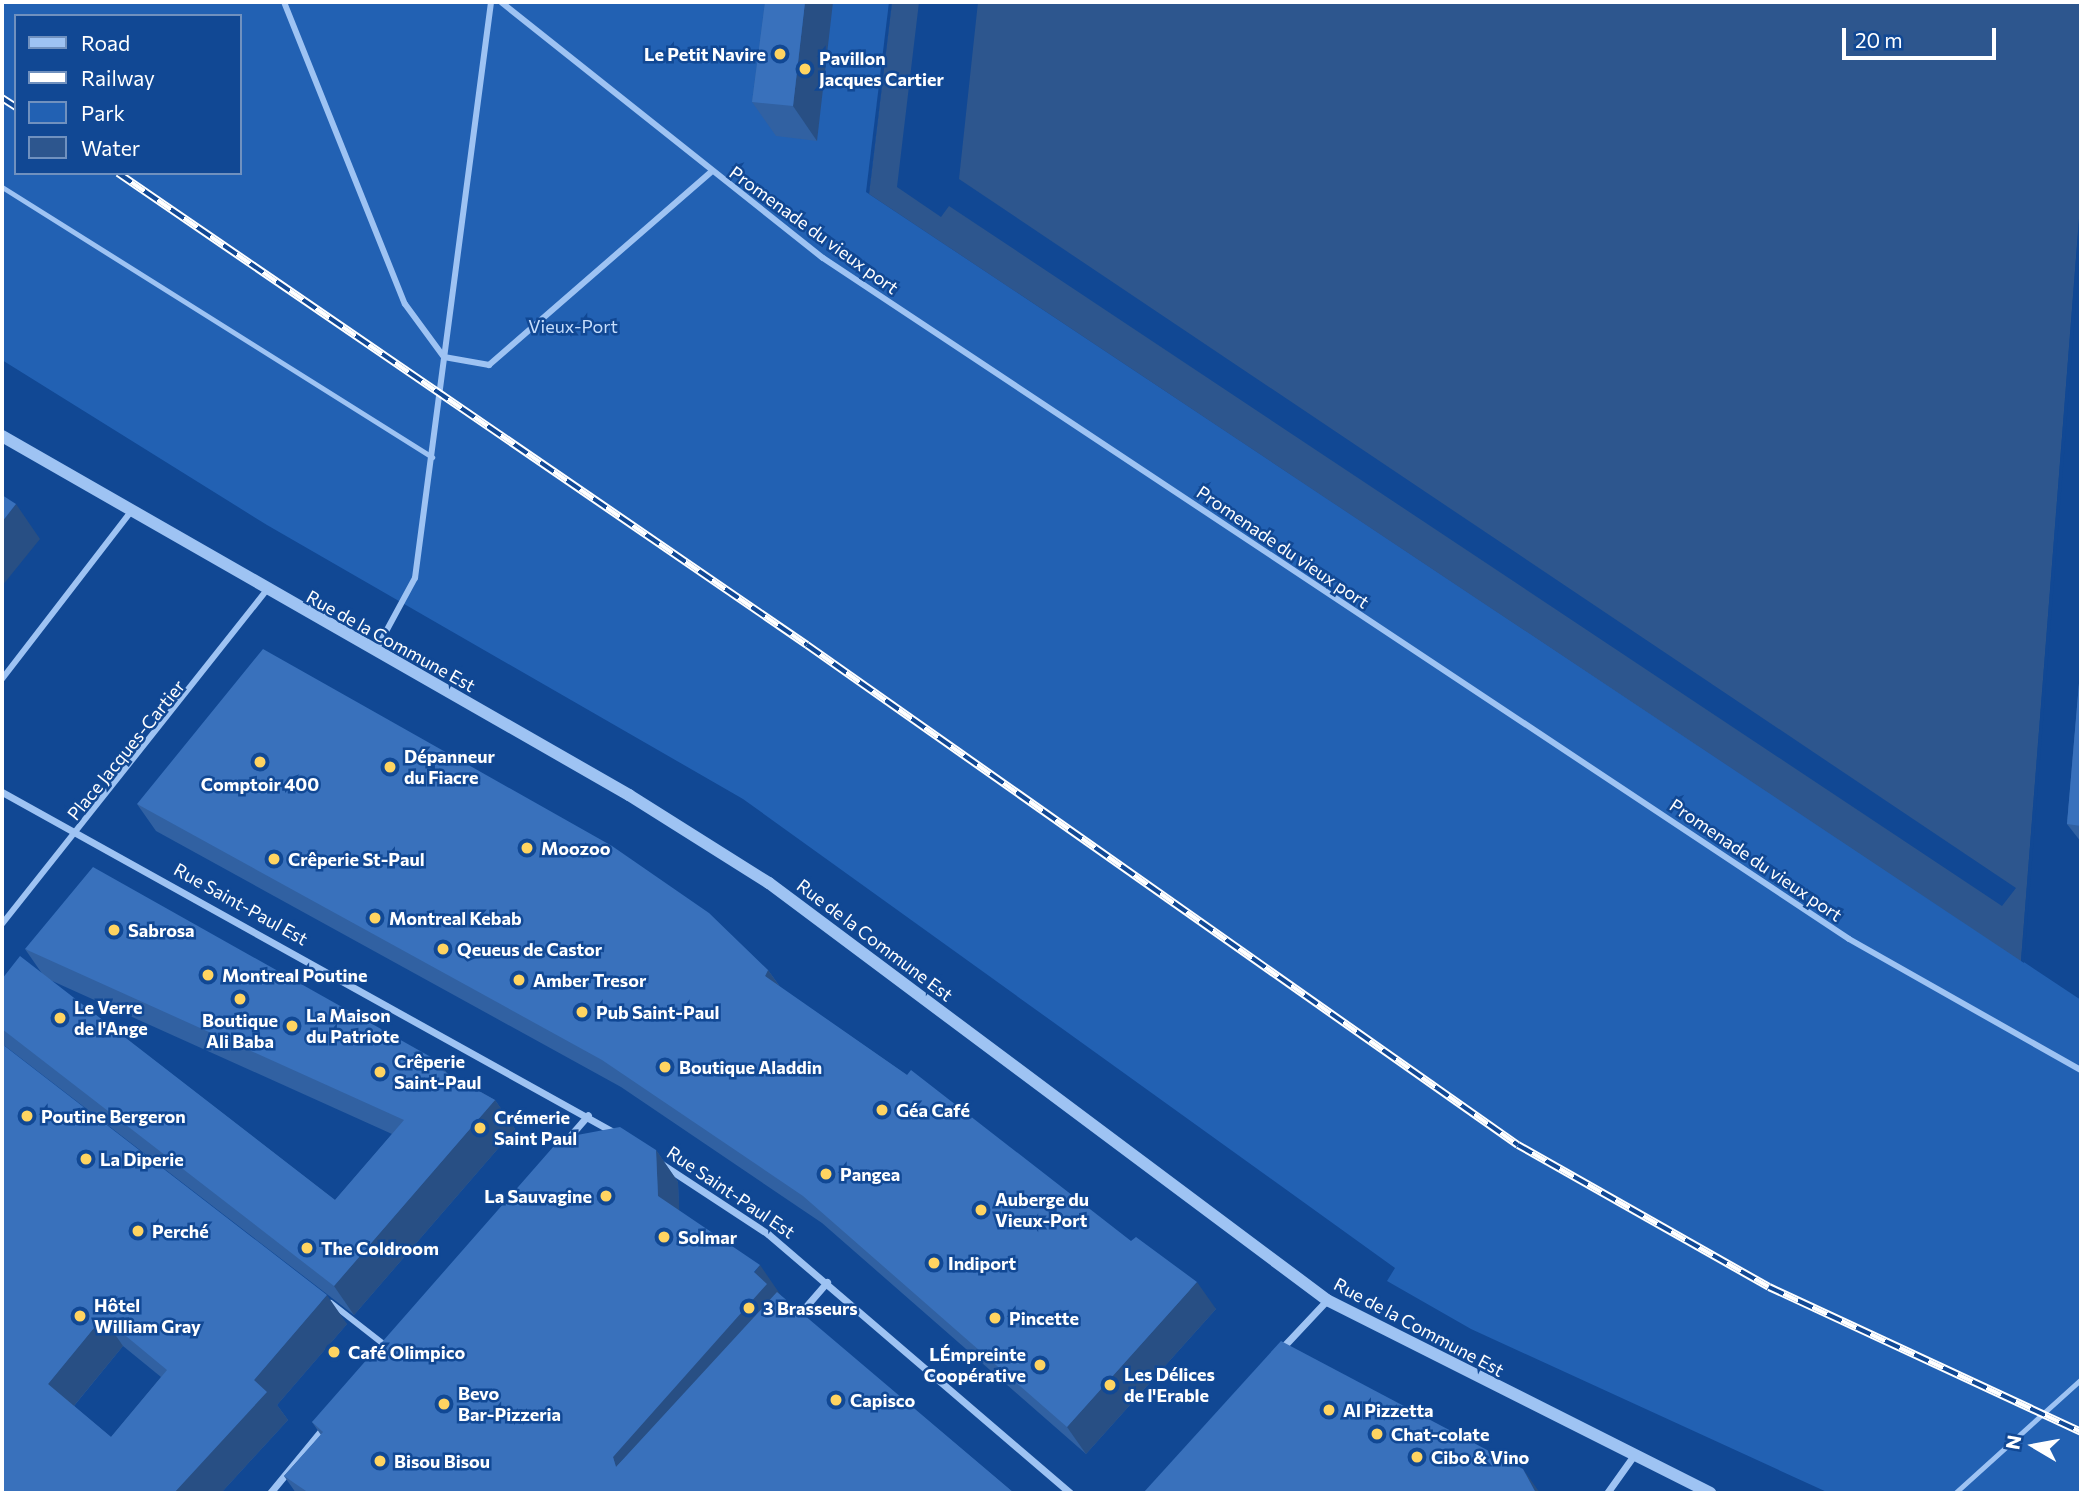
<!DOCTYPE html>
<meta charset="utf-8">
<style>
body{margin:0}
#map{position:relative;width:2083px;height:1495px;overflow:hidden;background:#114894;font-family:Commissioner,sans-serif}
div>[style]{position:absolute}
.green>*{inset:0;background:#2261b3}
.water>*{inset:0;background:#2d568e}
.pier>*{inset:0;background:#114894}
.service>*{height:5px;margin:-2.5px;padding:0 2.5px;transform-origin:2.5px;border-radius:2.5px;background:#9ec3f3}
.pedestrian>*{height:6px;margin:-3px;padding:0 3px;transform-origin:3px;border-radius:3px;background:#9ec3f3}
.minor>*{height:7px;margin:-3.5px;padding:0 3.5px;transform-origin:3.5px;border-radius:3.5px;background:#9ec3f3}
.tertiary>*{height:12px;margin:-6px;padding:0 6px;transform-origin:6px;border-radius:6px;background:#9ec3f3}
.rail>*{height:8px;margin-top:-4px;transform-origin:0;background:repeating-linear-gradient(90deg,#114894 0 16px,#fff 0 32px);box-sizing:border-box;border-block:2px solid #fff}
.wall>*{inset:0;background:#3161a2}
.shaded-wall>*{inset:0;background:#284f84}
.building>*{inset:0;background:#3971bc}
.dots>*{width:19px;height:19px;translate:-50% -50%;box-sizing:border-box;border:4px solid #114894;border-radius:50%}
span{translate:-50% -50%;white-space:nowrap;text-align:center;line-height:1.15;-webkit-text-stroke:5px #114894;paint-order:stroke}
.poi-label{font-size:18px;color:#fff;font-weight:700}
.right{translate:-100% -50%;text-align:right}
.left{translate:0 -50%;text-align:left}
.street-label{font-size:18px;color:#fff}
.park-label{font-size:18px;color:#c6defd}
.frame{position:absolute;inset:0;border:4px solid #fff;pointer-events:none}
.legend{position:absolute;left:14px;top:14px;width:228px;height:161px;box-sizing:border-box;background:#114894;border:2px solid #7091bf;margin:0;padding:9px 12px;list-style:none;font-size:21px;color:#fff}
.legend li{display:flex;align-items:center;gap:14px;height:35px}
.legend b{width:35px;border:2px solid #7091bf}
.north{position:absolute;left:1999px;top:1411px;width:70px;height:70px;-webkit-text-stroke:5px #114894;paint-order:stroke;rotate:280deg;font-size:19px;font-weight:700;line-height:28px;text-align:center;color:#fff}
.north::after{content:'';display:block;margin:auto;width:24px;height:32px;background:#fff;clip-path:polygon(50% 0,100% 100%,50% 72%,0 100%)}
.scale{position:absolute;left:1842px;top:28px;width:154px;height:32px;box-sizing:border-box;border:4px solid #fff;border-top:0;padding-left:9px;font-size:21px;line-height:24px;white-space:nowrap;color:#fff;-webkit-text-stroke:5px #114894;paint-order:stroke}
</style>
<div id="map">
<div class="green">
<i style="clip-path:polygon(evenodd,2px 2px,892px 2px,869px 194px,2081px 1000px,2081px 1493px,1829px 1493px,1471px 1329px,1387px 1281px,1395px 1268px,743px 799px,267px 525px,2px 360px,2px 2px,16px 16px,240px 16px,240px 173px,16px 173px,16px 16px)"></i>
</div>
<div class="water">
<i style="clip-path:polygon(892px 2px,2081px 2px,2081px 194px,2021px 961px,869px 194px)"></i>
</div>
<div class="pier">
<i style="clip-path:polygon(889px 2px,892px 2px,869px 194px,866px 192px)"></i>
<i style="clip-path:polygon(919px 2px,978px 2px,959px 179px,2016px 888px,2002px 906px,949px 206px,941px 217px,897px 187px)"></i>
<i style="clip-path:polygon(2081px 194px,2081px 238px,2024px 963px,2021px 961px)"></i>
</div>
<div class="service">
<i style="left:2px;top:187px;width:508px;rotate:32.12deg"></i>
<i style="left:1955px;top:1493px;width:170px;rotate:-42.1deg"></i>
</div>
<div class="pedestrian">
<i style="left:284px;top:2px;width:325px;rotate:68.2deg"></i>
<i style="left:405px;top:304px;width:66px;rotate:53.7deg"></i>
<i style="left:444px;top:357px;width:46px;rotate:10.1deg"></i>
<i style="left:489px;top:365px;width:294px;rotate:-41deg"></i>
<i style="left:501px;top:2px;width:411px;rotate:38.5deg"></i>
<i style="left:823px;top:258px;width:1231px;rotate:33.57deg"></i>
<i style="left:1849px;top:939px;width:266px;rotate:29.5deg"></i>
<i style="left:376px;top:650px;width:82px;rotate:-61.6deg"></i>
<i style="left:415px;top:578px;width:581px;rotate:-82.48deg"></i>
<i style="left:2px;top:679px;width:210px;rotate:-52.4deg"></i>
<i style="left:2px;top:924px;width:426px;rotate:-51.6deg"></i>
<i style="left:331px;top:1303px;width:70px;rotate:38deg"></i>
</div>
<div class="minor">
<i style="left:2px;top:792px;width:701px;rotate:29.09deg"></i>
<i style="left:563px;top:1144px;width:38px;rotate:-49deg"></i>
<i style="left:660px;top:1163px;width:129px;rotate:33.3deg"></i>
<i style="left:768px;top:1234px;width:398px;rotate:40.6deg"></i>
<i style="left:795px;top:1319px;width:49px;rotate:-49.1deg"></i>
<i style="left:1282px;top:1348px;width:66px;rotate:-46.8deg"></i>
<i style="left:270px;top:1493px;width:87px;rotate:-50.6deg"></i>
<i style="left:1607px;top:1493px;width:47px;rotate:-54.6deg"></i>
</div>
<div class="tertiary">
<i style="left:2px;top:436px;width:723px;rotate:29.79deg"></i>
<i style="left:629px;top:795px;width:165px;rotate:32.2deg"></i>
<i style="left:769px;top:883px;width:697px;rotate:36.77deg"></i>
<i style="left:1327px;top:1300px;width:429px;rotate:26.7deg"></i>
</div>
<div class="rail">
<i style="left:2px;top:98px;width:17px;rotate:33deg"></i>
<i style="left:118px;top:173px;width:835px;rotate:34.41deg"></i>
<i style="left:807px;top:645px;width:869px;rotate:35.12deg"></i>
<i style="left:1518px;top:1145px;width:288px;rotate:29.5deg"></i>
<i style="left:1769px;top:1287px;width:344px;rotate:24.9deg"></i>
</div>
<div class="wall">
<i style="clip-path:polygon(765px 2px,817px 141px,776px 136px,752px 102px)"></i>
<i style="clip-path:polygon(2081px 660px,2081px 842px,2067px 824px)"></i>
<i style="clip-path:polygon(137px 804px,768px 970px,781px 988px,907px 1075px,1216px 1309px,1086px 1454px,822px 1223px,621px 1087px,156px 831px)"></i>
<i style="clip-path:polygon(evenodd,25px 949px,438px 1061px,447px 1073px,495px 1100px,515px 1129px,354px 1315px,5px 1046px,4px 1046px,347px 1324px,277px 1405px,288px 1420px,221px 1493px,2px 1493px,2px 979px,43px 975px,25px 949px,50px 980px,392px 1134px,335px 1200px,50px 980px,25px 949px,123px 1346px,161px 1377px,111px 1437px,74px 1406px,123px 1346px)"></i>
<i style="clip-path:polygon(656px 1150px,678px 1182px,679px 1211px,1014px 1493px,296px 1493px,284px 1476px,321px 1435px,312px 1422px)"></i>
</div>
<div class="shaded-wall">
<i style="clip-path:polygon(805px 2px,833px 2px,817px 141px,793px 106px)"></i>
<i style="clip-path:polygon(16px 504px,40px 539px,2px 586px,2px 522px)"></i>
<i style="clip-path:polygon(768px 970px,787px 997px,765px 976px)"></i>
<i style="clip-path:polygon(495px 1100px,515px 1129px,354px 1315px,334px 1286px)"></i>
<i style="clip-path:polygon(656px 1150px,678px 1182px,680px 1228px,658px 1196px)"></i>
<i style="clip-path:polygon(760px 1265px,782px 1297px,616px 1467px,613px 1457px)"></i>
<i style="clip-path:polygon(1197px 1282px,1216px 1309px,1086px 1454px,1067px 1427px)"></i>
<i style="clip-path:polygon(327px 1295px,347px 1324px,277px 1405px,288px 1420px,221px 1493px,174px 1493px,254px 1380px)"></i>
<i style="clip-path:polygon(103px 1317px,123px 1346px,68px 1413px,48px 1384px)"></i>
<i style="clip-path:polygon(1523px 1469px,1540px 1493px,1536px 1493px)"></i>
</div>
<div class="building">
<i style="clip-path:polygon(765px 2px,805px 2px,793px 106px,752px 102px)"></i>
<i style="clip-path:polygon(2px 495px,16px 504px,2px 522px)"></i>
<i style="clip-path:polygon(263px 649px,612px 846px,709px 913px,768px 970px,765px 976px,907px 1075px,911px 1070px,1131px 1241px,1136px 1237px,1197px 1282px,1067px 1427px,803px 1196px,602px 1060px,137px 804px)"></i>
<i style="clip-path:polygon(2081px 660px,2081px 826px,2067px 824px)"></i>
<i style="clip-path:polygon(93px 867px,438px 1061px,443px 1071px,495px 1100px,334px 1286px,2px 1029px,2px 979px,20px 956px,335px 1200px,404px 1120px,25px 949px)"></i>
<i style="clip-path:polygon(evenodd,2px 1044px,327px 1295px,254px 1380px,267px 1392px,174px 1493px,2px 1493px,2px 1044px,103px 1317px,167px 1370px,111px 1437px,48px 1384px,103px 1317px)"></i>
<i style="clip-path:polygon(620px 1127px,656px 1150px,658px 1196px,760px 1265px,754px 1272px,767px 1284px,613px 1457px,616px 1467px,777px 1292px,1014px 1493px,309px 1493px,284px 1476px,323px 1432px,312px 1422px,561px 1138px)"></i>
<i style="clip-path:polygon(1281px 1341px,1523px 1469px,1536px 1493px,1145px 1493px,1144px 1492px)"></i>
</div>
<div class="dots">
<i style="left:780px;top:54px;background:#ffd461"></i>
<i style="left:805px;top:69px;background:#ffd461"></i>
<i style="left:260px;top:762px;background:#ffd461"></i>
<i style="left:390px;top:767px;background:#ffd461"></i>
<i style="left:527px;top:848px;background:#ffd461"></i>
<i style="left:274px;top:859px;background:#ffd461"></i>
<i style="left:375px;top:918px;background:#ffd461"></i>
<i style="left:114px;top:930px;background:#ffd461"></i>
<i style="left:443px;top:949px;background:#ffd461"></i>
<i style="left:208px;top:975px;background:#ffd461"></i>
<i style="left:519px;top:980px;background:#ffd461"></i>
<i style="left:240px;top:999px;background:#ffd461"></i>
<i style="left:582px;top:1012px;background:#ffd461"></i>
<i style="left:60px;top:1018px;background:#ffd461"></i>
<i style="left:292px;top:1026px;background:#ffd461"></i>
<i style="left:665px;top:1067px;background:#ffd461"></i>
<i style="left:380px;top:1072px;background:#ffd461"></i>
<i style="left:882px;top:1110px;background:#ffd461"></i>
<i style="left:27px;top:1116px;background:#ffd461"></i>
<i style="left:480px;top:1128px;background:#ffd461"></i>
<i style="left:86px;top:1159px;background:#ffd461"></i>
<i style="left:826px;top:1174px;background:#ffd461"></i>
<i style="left:606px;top:1196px;background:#ffd461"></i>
<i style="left:981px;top:1210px;background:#ffd461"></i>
<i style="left:138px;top:1231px;background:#ffd461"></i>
<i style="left:664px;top:1237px;background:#ffd461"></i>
<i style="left:307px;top:1248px;background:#ffd461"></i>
<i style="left:934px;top:1263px;background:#ffd461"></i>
<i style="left:749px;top:1308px;background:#ffd461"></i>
<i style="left:80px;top:1316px;background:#ffd461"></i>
<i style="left:995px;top:1318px;background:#ffd461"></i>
<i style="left:334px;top:1352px;background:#ffd461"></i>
<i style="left:1040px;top:1365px;background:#ffd461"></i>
<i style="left:1110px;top:1385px;background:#ffd461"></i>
<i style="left:836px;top:1400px;background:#ffd461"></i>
<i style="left:444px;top:1404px;background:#ffd461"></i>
<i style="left:1329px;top:1410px;background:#ffd461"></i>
<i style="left:1377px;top:1434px;background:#ffd461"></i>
<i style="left:1417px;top:1457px;background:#ffd461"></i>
<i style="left:380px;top:1461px;background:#ffd461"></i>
</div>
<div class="poi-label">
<span class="right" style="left:766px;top:54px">Le Petit Navire</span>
<span class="left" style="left:819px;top:69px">Pavillon<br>Jacques Cartier</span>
<span class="left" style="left:404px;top:767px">Dépanneur<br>du Fiacre</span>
<span style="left:260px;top:784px">Comptoir 400</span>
<span class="left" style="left:541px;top:848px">Moozoo</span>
<span class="left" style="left:288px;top:859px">Crêperie St-Paul</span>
<span class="left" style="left:389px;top:918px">Montreal Kebab</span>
<span class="left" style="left:128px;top:930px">Sabrosa</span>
<span class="left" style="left:457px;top:949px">Qeueus de Castor</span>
<span class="left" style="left:222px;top:975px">Montreal Poutine</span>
<span class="left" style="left:533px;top:980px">Amber Tresor</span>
<span class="left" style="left:74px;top:1018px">Le Verre<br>de l'Ange</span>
<span class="left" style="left:596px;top:1012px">Pub Saint-Paul</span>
<span class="left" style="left:306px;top:1026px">La Maison<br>du Patriote</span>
<span style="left:240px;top:1031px">Boutique<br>Ali Baba</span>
<span class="left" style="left:394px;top:1072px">Crêperie<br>Saint-Paul</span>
<span class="left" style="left:679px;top:1067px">Boutique Aladdin</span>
<span class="left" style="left:896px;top:1110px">Géa Café</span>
<span class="left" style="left:41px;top:1116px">Poutine Bergeron</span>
<span class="left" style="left:494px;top:1128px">Crémerie<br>Saint Paul</span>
<span class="left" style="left:100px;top:1159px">La Diperie</span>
<span class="left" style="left:840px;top:1174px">Pangea</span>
<span class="right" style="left:592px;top:1196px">La Sauvagine</span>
<span class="left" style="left:995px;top:1210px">Auberge du<br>Vieux-Port</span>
<span class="left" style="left:152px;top:1231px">Perché</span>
<span class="left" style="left:678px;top:1237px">Solmar</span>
<span class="left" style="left:321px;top:1248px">The Coldroom</span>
<span class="left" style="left:948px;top:1263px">Indiport</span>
<span class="left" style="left:94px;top:1316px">Hôtel<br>William Gray</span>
<span class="left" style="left:763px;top:1308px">3 Brasseurs</span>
<span class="left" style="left:1009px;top:1318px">Pincette</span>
<span class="left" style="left:348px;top:1352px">Café Olimpico</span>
<span class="right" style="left:1026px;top:1365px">LÉmpreinte<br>Coopérative</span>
<span class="left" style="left:1124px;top:1385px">Les Délices<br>de l'Erable</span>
<span class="left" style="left:458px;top:1404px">Bevo<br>Bar-Pizzeria</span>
<span class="left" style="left:850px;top:1400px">Capisco</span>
<span class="left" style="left:1343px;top:1410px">Al Pizzetta</span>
<span class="left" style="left:1391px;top:1434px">Chat-colate</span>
<span class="left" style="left:1431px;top:1457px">Cibo &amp; Vino</span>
<span class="left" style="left:394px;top:1461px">Bisou Bisou</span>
</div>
<div class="street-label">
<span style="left:814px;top:230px;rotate:36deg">Promenade du vieux port</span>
<span style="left:1283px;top:547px;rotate:34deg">Promenade du vieux port</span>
<span style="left:391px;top:641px;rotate:29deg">Rue de la Commune Est</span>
<span style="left:126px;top:750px;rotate:-51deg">Place Jacques-Cartier</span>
<span style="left:1756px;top:860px;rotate:34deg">Promenade du vieux port</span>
<span style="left:241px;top:904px;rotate:29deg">Rue Saint-Paul Est</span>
<span style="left:875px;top:940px;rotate:37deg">Rue de la Commune Est</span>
<span style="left:731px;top:1192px;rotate:34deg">Rue Saint-Paul Est</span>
<span style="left:1419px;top:1327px;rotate:28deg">Rue de la Commune Est</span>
</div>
<div class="park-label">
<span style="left:573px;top:326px">Vieux-Port</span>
</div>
<div class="frame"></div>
<ul class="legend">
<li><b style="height:9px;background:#9ec3f3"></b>Road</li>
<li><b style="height:9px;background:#fff"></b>Railway</li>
<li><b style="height:19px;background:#2261b3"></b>Park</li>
<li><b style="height:19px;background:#2d568e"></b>Water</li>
</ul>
<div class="north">N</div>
<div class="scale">20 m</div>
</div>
